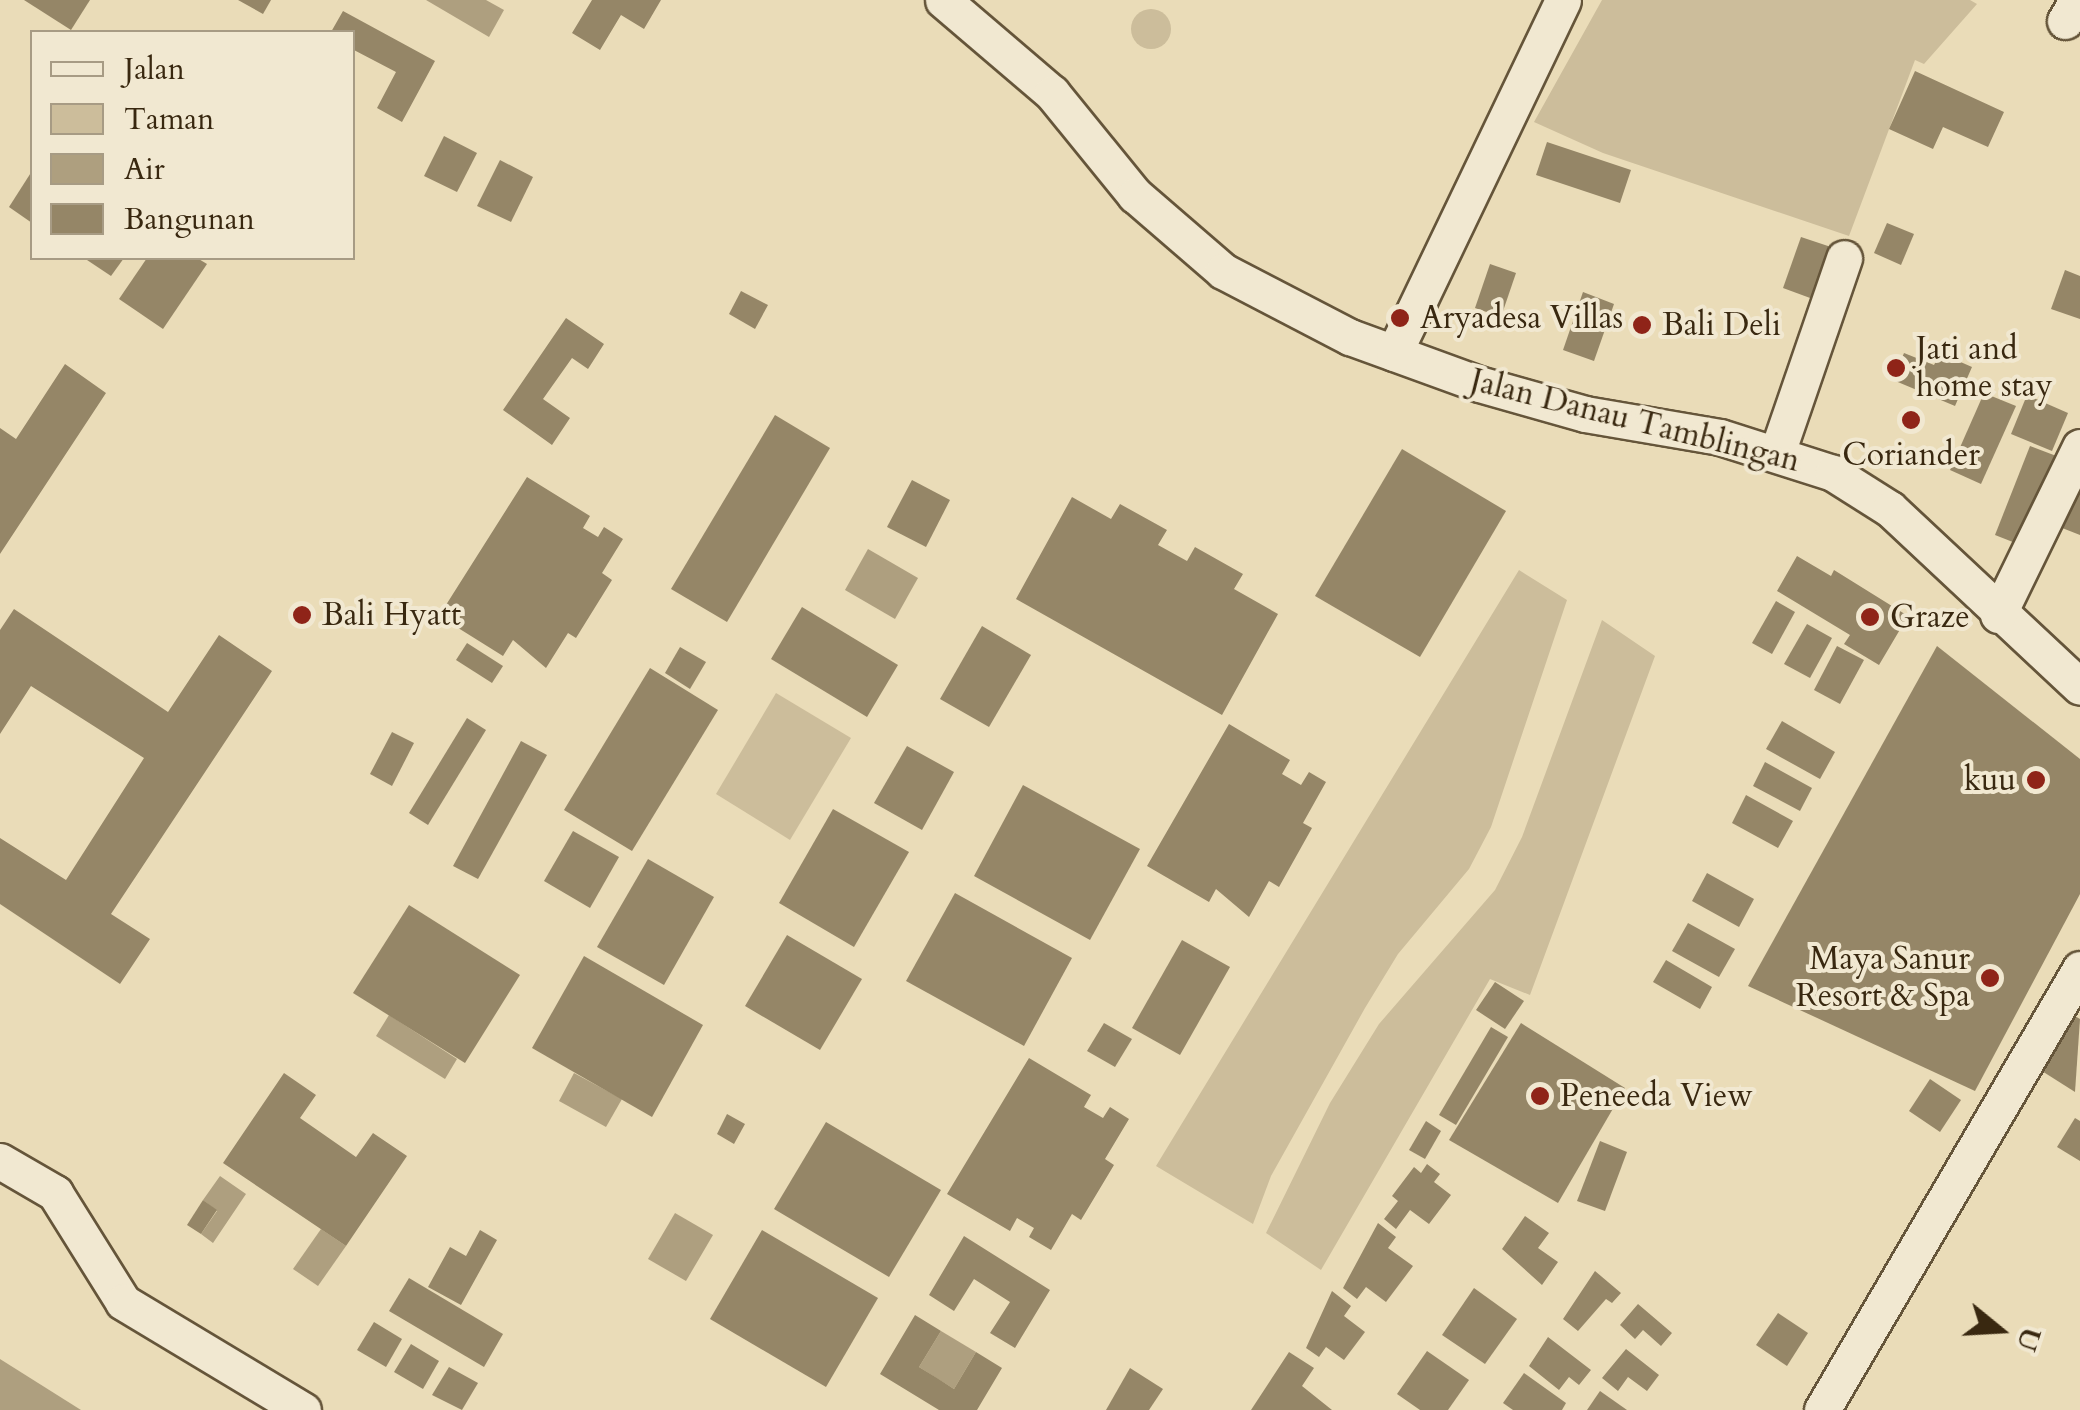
<!DOCTYPE html>
<style>
body{margin:0}
#map{position:relative;width:2080px;height:1410px;overflow:hidden;background:#eadcb8;font-family:Cardo,serif}
div>[style]{position:absolute}
.green>*{inset:0;background:#ccbd9b}
.round{border-radius:50%}
.water>*{inset:0;background:#ae9f7f}
.building>*{inset:0;background:#958667}
.roads{filter:drop-shadow(2px 0 #65553a) drop-shadow(-2px 0 #65553a) drop-shadow(0 2px #65553a) drop-shadow(0 -2px #65553a)}
.minor>*{height:35px;margin:-17.5px;padding:0 17.5px;transform-origin:17.5px;border-radius:17.5px;background:#f1e8d1}
.dots>*{width:28px;height:28px;translate:-50% -50%;box-sizing:border-box;border:5px solid #f1e8d1;border-radius:50%}
span{translate:-50% -50%;white-space:nowrap;text-align:center;line-height:1.15;-webkit-text-stroke:8px #f1e8d1;paint-order:stroke}
.poi-label{font-size:32px;color:#392810}
.left{translate:0 -50%;text-align:left}
.right{translate:-100% -50%;text-align:right}
.street-label{font-size:32px;color:#392810}
.legend{position:absolute;left:30px;top:30px;width:325px;height:230px;box-sizing:border-box;background:#f1e8d1;border:2px solid #a79b84;margin:0;padding:12px 18px;list-style:none;font-size:30px;color:#392810}
.legend li{display:flex;align-items:center;gap:20px;height:50px}
.legend b{width:50px;border:2px solid #a79b84}
.north{position:absolute;left:1950px;top:1280px;width:100px;height:100px;-webkit-text-stroke:8px #f1e8d1;paint-order:stroke;rotate:108deg;font-size:28px;font-weight:700;line-height:40px;text-align:center;color:#392810}
.north::after{content:'';display:block;margin:auto;width:35px;height:45px;background:#392810;clip-path:polygon(50% 0,100% 100%,50% 72%,0 100%)}
</style>
<div id="map">
<div class="green">
<i style="clip-path:polygon(1602px 0,1970px 0,1977px 4px,1924px 64px,1915px 60px,1849px 236px,1603px 153px,1534px 122px)"></i>
<i class="round" style="left:1131px;top:9px;width:40px;height:40px"></i>
<i style="clip-path:polygon(1519px 570px,1567px 600px,1491px 827px,1469px 869px,1398px 954px,1365px 1008px,1271px 1176px,1253px 1224px,1156px 1166px)"></i>
<i style="clip-path:polygon(1602px 620px,1655px 656px,1530px 995px,1490px 979px,1321px 1270px,1266px 1233px,1330px 1103px,1379px 1024px,1495px 890px,1522px 837px)"></i>
<i style="clip-path:polygon(776px 693px,851px 738px,790px 840px,716px 794px)"></i>
</div>
<div class="water">
<i style="clip-path:polygon(426px 0,486px 0,504px 10px,489px 37px)"></i>
<i style="clip-path:polygon(868px 549px,918px 578px,895px 619px,845px 590px)"></i>
<i style="clip-path:polygon(389px 1015px,457px 1059px,445px 1079px,376px 1036px)"></i>
<i style="clip-path:polygon(574px 1073px,622px 1099px,606px 1127px,559px 1101px)"></i>
<i style="clip-path:polygon(220px 1176px,246px 1194px,213px 1243px,201px 1234px,217px 1211px,203px 1200px)"></i>
<i style="clip-path:polygon(675px 1213px,713px 1235px,686px 1281px,648px 1259px)"></i>
<i style="clip-path:polygon(321px 1229px,346px 1246px,318px 1286px,293px 1269px)"></i>
<i style="clip-path:polygon(941px 1331px,976px 1352px,954px 1389px,919px 1367px)"></i>
<i style="clip-path:polygon(0 1359px,81px 1410px,0 1410px)"></i>
</div>
<div class="building">
<i style="clip-path:polygon(24px 0,90px 0,71px 30px)"></i>
<i style="clip-path:polygon(238px 0,271px 0,263px 14px)"></i>
<i style="clip-path:polygon(592px 0,661px 0,644px 29px,621px 15px,600px 50px,572px 33px)"></i>
<i style="clip-path:polygon(343px 11px,435px 61px,402px 122px,377px 108px,396px 72px,352px 49px,352px 32px,331px 32px)"></i>
<i style="clip-path:polygon(1915px 71px,2004px 112px,1988px 147px,1943px 127px,1933px 149px,1889px 129px)"></i>
<i style="clip-path:polygon(444px 136px,477px 153px,457px 192px,424px 176px)"></i>
<i style="clip-path:polygon(1547px 142px,1631px 170px,1620px 203px,1536px 175px)"></i>
<i style="clip-path:polygon(500px 160px,533px 177px,511px 222px,477px 206px)"></i>
<i style="clip-path:polygon(32px 171px,32px 223px,9px 207px)"></i>
<i style="clip-path:polygon(1887px 223px,1914px 234px,1901px 265px,1874px 253px)"></i>
<i style="clip-path:polygon(1801px 237px,1840px 250px,1821px 302px,1783px 288px)"></i>
<i style="clip-path:polygon(84px 258px,124px 258px,111px 276px)"></i>
<i style="clip-path:polygon(147px 258px,197px 258px,207px 264px,163px 329px,119px 299px)"></i>
<i style="clip-path:polygon(1490px 264px,1516px 273px,1501px 317px,1475px 308px)"></i>
<i style="clip-path:polygon(2065px 270px,2080px 276px,2080px 319px,2051px 309px)"></i>
<i style="clip-path:polygon(741px 291px,768px 305px,755px 329px,729px 314px)"></i>
<i style="clip-path:polygon(1583px 292px,1614px 304px,1594px 361px,1563px 350px)"></i>
<i style="clip-path:polygon(566px 318px,604px 344px,588px 369px,572px 358px,543px 399px,570px 418px,552px 445px,503px 410px)"></i>
<i style="clip-path:polygon(1904px 353px,1934px 365px,1940px 353px,1972px 367px,1955px 406px,1893px 380px)"></i>
<i style="clip-path:polygon(65px 364px,106px 393px,0 554px,0 428px,16px 439px)"></i>
<i style="clip-path:polygon(1984px 393px,2016px 406px,1981px 484px,1950px 470px)"></i>
<i style="clip-path:polygon(2027px 395px,2068px 413px,2052px 451px,2011px 434px)"></i>
<i style="clip-path:polygon(775px 415px,830px 448px,727px 622px,671px 589px)"></i>
<i style="clip-path:polygon(2030px 446px,2059px 457px,2023px 546px,1995px 535px)"></i>
<i style="clip-path:polygon(1402px 449px,1506px 511px,1420px 657px,1315px 596px)"></i>
<i style="clip-path:polygon(2080px 476px,2080px 535px,2052px 524px)"></i>
<i style="clip-path:polygon(527px 477px,590px 516px,583px 528px,598px 537px,604px 527px,623px 539px,602px 573px,612px 580px,576px 638px,568px 633px,546px 668px,513px 640px,503px 656px,439px 616px)"></i>
<i style="clip-path:polygon(912px 480px,950px 500px,926px 547px,887px 527px)"></i>
<i style="clip-path:polygon(1072px 497px,1111px 519px,1120px 504px,1167px 530px,1158px 545px,1187px 561px,1195px 547px,1243px 574px,1234px 589px,1278px 614px,1222px 715px,1016px 599px)"></i>
<i style="clip-path:polygon(1797px 556px,1831px 576px,1834px 570px,1908px 616px,1879px 665px,1844px 644px,1850px 635px,1777px 591px)"></i>
<i style="clip-path:polygon(1776px 601px,1795px 612px,1772px 654px,1752px 643px)"></i>
<i style="clip-path:polygon(802px 607px,898px 665px,867px 717px,771px 659px)"></i>
<i style="clip-path:polygon(14px 609px,168px 712px,219px 635px,272px 671px,111px 914px,150px 939px,120px 984px,0 904px,0 838px,66px 880px,144px 758px,31px 686px,0 734px,0 630px)"></i>
<i style="clip-path:polygon(1807px 624px,1832px 638px,1810px 678px,1784px 664px)"></i>
<i style="clip-path:polygon(982px 626px,1031px 655px,989px 727px,940px 699px)"></i>
<i style="clip-path:polygon(467px 643px,503px 666px,492px 683px,456px 660px)"></i>
<i style="clip-path:polygon(1837px 646px,1864px 660px,1840px 704px,1814px 690px)"></i>
<i style="clip-path:polygon(1937px 646px,2080px 759px,2080px 894px,1975px 1091px,1748px 986px)"></i>
<i style="clip-path:polygon(680px 647px,706px 662px,690px 689px,665px 673px)"></i>
<i style="clip-path:polygon(650px 668px,718px 710px,632px 851px,564px 810px)"></i>
<i style="clip-path:polygon(467px 718px,486px 730px,428px 825px,409px 813px)"></i>
<i style="clip-path:polygon(1782px 721px,1835px 752px,1820px 779px,1766px 749px)"></i>
<i style="clip-path:polygon(1229px 724px,1290px 760px,1282px 774px,1301px 785px,1309px 772px,1326px 782px,1303px 823px,1312px 828px,1279px 887px,1269px 881px,1249px 917px,1216px 889px,1209px 902px,1147px 866px)"></i>
<i style="clip-path:polygon(392px 732px,414px 743px,392px 786px,370px 774px)"></i>
<i style="clip-path:polygon(521px 741px,547px 755px,478px 879px,453px 866px)"></i>
<i style="clip-path:polygon(907px 746px,954px 772px,922px 830px,874px 803px)"></i>
<i style="clip-path:polygon(1765px 762px,1812px 788px,1800px 811px,1753px 786px)"></i>
<i style="clip-path:polygon(1023px 785px,1140px 849px,1090px 940px,974px 876px)"></i>
<i style="clip-path:polygon(1746px 795px,1793px 821px,1778px 848px,1732px 823px)"></i>
<i style="clip-path:polygon(833px 809px,909px 852px,854px 947px,779px 903px)"></i>
<i style="clip-path:polygon(573px 831px,619px 857px,590px 908px,544px 881px)"></i>
<i style="clip-path:polygon(648px 859px,714px 897px,664px 985px,597px 947px)"></i>
<i style="clip-path:polygon(1707px 873px,1754px 899px,1739px 927px,1692px 901px)"></i>
<i style="clip-path:polygon(955px 893px,1072px 958px,1024px 1046px,906px 981px)"></i>
<i style="clip-path:polygon(409px 905px,520px 975px,465px 1063px,353px 993px)"></i>
<i style="clip-path:polygon(1688px 923px,1735px 949px,1719px 977px,1672px 951px)"></i>
<i style="clip-path:polygon(787px 935px,862px 979px,820px 1050px,745px 1006px)"></i>
<i style="clip-path:polygon(1182px 940px,1230px 967px,1180px 1055px,1132px 1028px)"></i>
<i style="clip-path:polygon(584px 956px,703px 1025px,652px 1117px,532px 1048px)"></i>
<i style="clip-path:polygon(1666px 960px,1712px 987px,1700px 1009px,1653px 982px)"></i>
<i style="clip-path:polygon(1495px 982px,1524px 1001px,1505px 1029px,1476px 1010px)"></i>
<i style="clip-path:polygon(2068px 1012px,2080px 1019px,2075px 1092px,2034px 1066px)"></i>
<i style="clip-path:polygon(1104px 1023px,1132px 1039px,1115px 1067px,1087px 1051px)"></i>
<i style="clip-path:polygon(1521px 1023px,1625px 1088px,1558px 1203px,1449px 1140px)"></i>
<i style="clip-path:polygon(1491px 1027px,1508px 1037px,1456px 1125px,1439px 1115px)"></i>
<i style="clip-path:polygon(1029px 1058px,1091px 1095px,1084px 1107px,1103px 1118px,1110px 1107px,1129px 1119px,1105px 1159px,1114px 1165px,1081px 1220px,1072px 1214px,1051px 1250px,1029px 1237px,1034px 1228px,1017px 1218px,1010px 1231px,947px 1194px)"></i>
<i style="clip-path:polygon(284px 1073px,316px 1095px,300px 1118px,356px 1157px,373px 1133px,407px 1156px,346px 1246px,223px 1163px)"></i>
<i style="clip-path:polygon(1930px 1079px,1961px 1100px,1940px 1132px,1909px 1111px)"></i>
<i style="clip-path:polygon(727px 1114px,745px 1124px,734px 1144px,717px 1134px)"></i>
<i style="clip-path:polygon(2075px 1118px,2080px 1121px,2080px 1161px,2057px 1147px)"></i>
<i style="clip-path:polygon(1426px 1121px,1441px 1131px,1425px 1159px,1409px 1150px)"></i>
<i style="clip-path:polygon(826px 1122px,941px 1190px,889px 1277px,774px 1209px)"></i>
<i style="clip-path:polygon(1600px 1141px,1627px 1152px,1605px 1211px,1577px 1201px)"></i>
<i style="clip-path:polygon(1427px 1164px,1440px 1174px,1434px 1182px,1451px 1195px,1429px 1224px,1410px 1210px,1396px 1229px,1384px 1219px,1398px 1201px,1392px 1196px,1414px 1167px,1421px 1173px)"></i>
<i style="clip-path:polygon(203px 1200px,217px 1210px,201px 1234px,187px 1225px)"></i>
<i style="clip-path:polygon(1525px 1216px,1549px 1233px,1538px 1248px,1558px 1262px,1542px 1285px,1502px 1249px)"></i>
<i style="clip-path:polygon(1378px 1223px,1396px 1237px,1388px 1248px,1413px 1266px,1386px 1302px,1366px 1287px,1357px 1299px,1343px 1288px)"></i>
<i style="clip-path:polygon(480px 1230px,497px 1240px,461px 1305px,428px 1287px,450px 1247px,466px 1256px)"></i>
<i style="clip-path:polygon(762px 1230px,878px 1298px,826px 1387px,710px 1319px)"></i>
<i style="clip-path:polygon(964px 1236px,1050px 1290px,1015px 1348px,990px 1333px,1010px 1302px,974px 1279px,954px 1311px,929px 1295px)"></i>
<i style="clip-path:polygon(1595px 1271px,1621px 1293px,1612px 1303px,1606px 1299px,1578px 1331px,1563px 1319px)"></i>
<i style="clip-path:polygon(409px 1278px,503px 1334px,484px 1367px,389px 1311px)"></i>
<i style="clip-path:polygon(1474px 1288px,1517px 1319px,1485px 1364px,1442px 1335px)"></i>
<i style="clip-path:polygon(1332px 1291px,1351px 1306px,1344px 1316px,1365px 1332px,1344px 1360px,1326px 1347px,1319px 1357px,1306px 1348px)"></i>
<i style="clip-path:polygon(1638px 1304px,1672px 1333px,1661px 1346px,1643px 1330px,1635px 1339px,1620px 1325px)"></i>
<i style="clip-path:polygon(1778px 1313px,1808px 1333px,1787px 1366px,1756px 1345px)"></i>
<i style="clip-path:polygon(915px 1315px,941px 1331px,919px 1367px,937px 1378px,954px 1389px,976px 1352px,1002px 1368px,977px 1410px,939px 1410px,880px 1374px)"></i>
<i style="clip-path:polygon(374px 1322px,402px 1339px,386px 1367px,357px 1350px)"></i>
<i style="clip-path:polygon(1548px 1337px,1591px 1370px,1579px 1385px,1569px 1377px,1559px 1390px,1529px 1366px)"></i>
<i style="clip-path:polygon(411px 1344px,439px 1361px,423px 1389px,394px 1372px)"></i>
<i style="clip-path:polygon(1626px 1349px,1659px 1375px,1647px 1391px,1628px 1377px,1618px 1391px,1602px 1378px)"></i>
<i style="clip-path:polygon(1427px 1351px,1469px 1380px,1448px 1410px,1420px 1410px,1397px 1394px)"></i>
<i style="clip-path:polygon(1289px 1352px,1314px 1368px,1302px 1386px,1332px 1410px,1251px 1410px)"></i>
<i style="clip-path:polygon(449px 1367px,478px 1383px,462px 1410px,432px 1395px)"></i>
<i style="clip-path:polygon(1130px 1368px,1163px 1389px,1149px 1410px,1106px 1410px)"></i>
<i style="clip-path:polygon(1524px 1373px,1566px 1403px,1562px 1410px,1513px 1410px,1503px 1403px)"></i>
<i style="clip-path:polygon(1600px 1391px,1627px 1410px,1587px 1410px)"></i>
</div>
<div class="roads">
<div class="minor">
<i style="left:943px;top:0;width:143px;rotate:40.5deg"></i>
<i style="left:1052px;top:93px;width:132px;rotate:50.9deg"></i>
<i style="left:1135px;top:195px;width:116px;rotate:40.8deg"></i>
<i style="left:1223px;top:271px;width:143px;rotate:27.5deg"></i>
<i style="left:1350px;top:337px;width:137px;rotate:20deg"></i>
<i style="left:1479px;top:384px;width:110px;rotate:15.8deg"></i>
<i style="left:1585px;top:414px;width:137px;rotate:9.7deg"></i>
<i style="left:1720px;top:437px;width:119px;rotate:17.7deg"></i>
<i style="left:1833px;top:473px;width:67px;rotate:32.3deg"></i>
<i style="left:1890px;top:509px;width:260px;rotate:43.1deg"></i>
<i style="left:2065px;top:21px;width:24px;rotate:-60deg"></i>
<i style="left:1394px;top:353px;width:391px;rotate:-64.4deg"></i>
<i style="left:1777px;top:453px;width:206px;rotate:-71deg"></i>
<i style="left:1998px;top:615px;width:187px;rotate:-64deg"></i>
<i style="left:0;top:1161px;width:64px;rotate:30.2deg"></i>
<i style="left:55px;top:1193px;width:128px;rotate:58deg"></i>
<i style="left:123px;top:1302px;width:210px;rotate:31deg"></i>
<i style="left:1822px;top:1410px;width:511px;rotate:-59.67deg"></i>
</div>
</div>
<div class="dots">
<i style="left:1400px;top:318px;background:#8f2418"></i>
<i style="left:1642px;top:325px;background:#8f2418"></i>
<i style="left:1896px;top:368px;background:#8f2418"></i>
<i style="left:1911px;top:420px;background:#8f2418"></i>
<i style="left:302px;top:615px;background:#8f2418"></i>
<i style="left:1870px;top:617px;background:#8f2418"></i>
<i style="left:2036px;top:780px;background:#8f2418"></i>
<i style="left:1990px;top:978px;background:#8f2418"></i>
<i style="left:1540px;top:1096px;background:#8f2418"></i>
</div>
<div class="poi-label">
<span class="left" style="left:1420px;top:318px">Aryadesa Villas</span>
<span class="left" style="left:1662px;top:325px">Bali Deli</span>
<span class="left" style="left:1916px;top:368px">Jati and<br>home stay</span>
<span style="left:1911px;top:455px">Coriander</span>
<span class="left" style="left:322px;top:615px">Bali Hyatt</span>
<span class="left" style="left:1890px;top:617px">Graze</span>
<span class="right" style="left:2016px;top:780px">kuu</span>
<span class="right" style="left:1970px;top:978px">Maya Sanur<br>Resort &amp; Spa</span>
<span class="left" style="left:1560px;top:1096px">Peneeda View</span>
</div>
<div class="street-label">
<span style="left:1635px;top:421px;rotate:14deg">Jalan Danau Tamblingan</span>
</div>
<ul class="legend">
<li><b style="height:12px;background:#f1e8d1"></b>Jalan</li>
<li><b style="height:28px;background:#ccbd9b"></b>Taman</li>
<li><b style="height:28px;background:#ae9f7f"></b>Air</li>
<li><b style="height:28px;background:#958667"></b>Bangunan</li>
</ul>
<div class="north">U</div>
</div>
